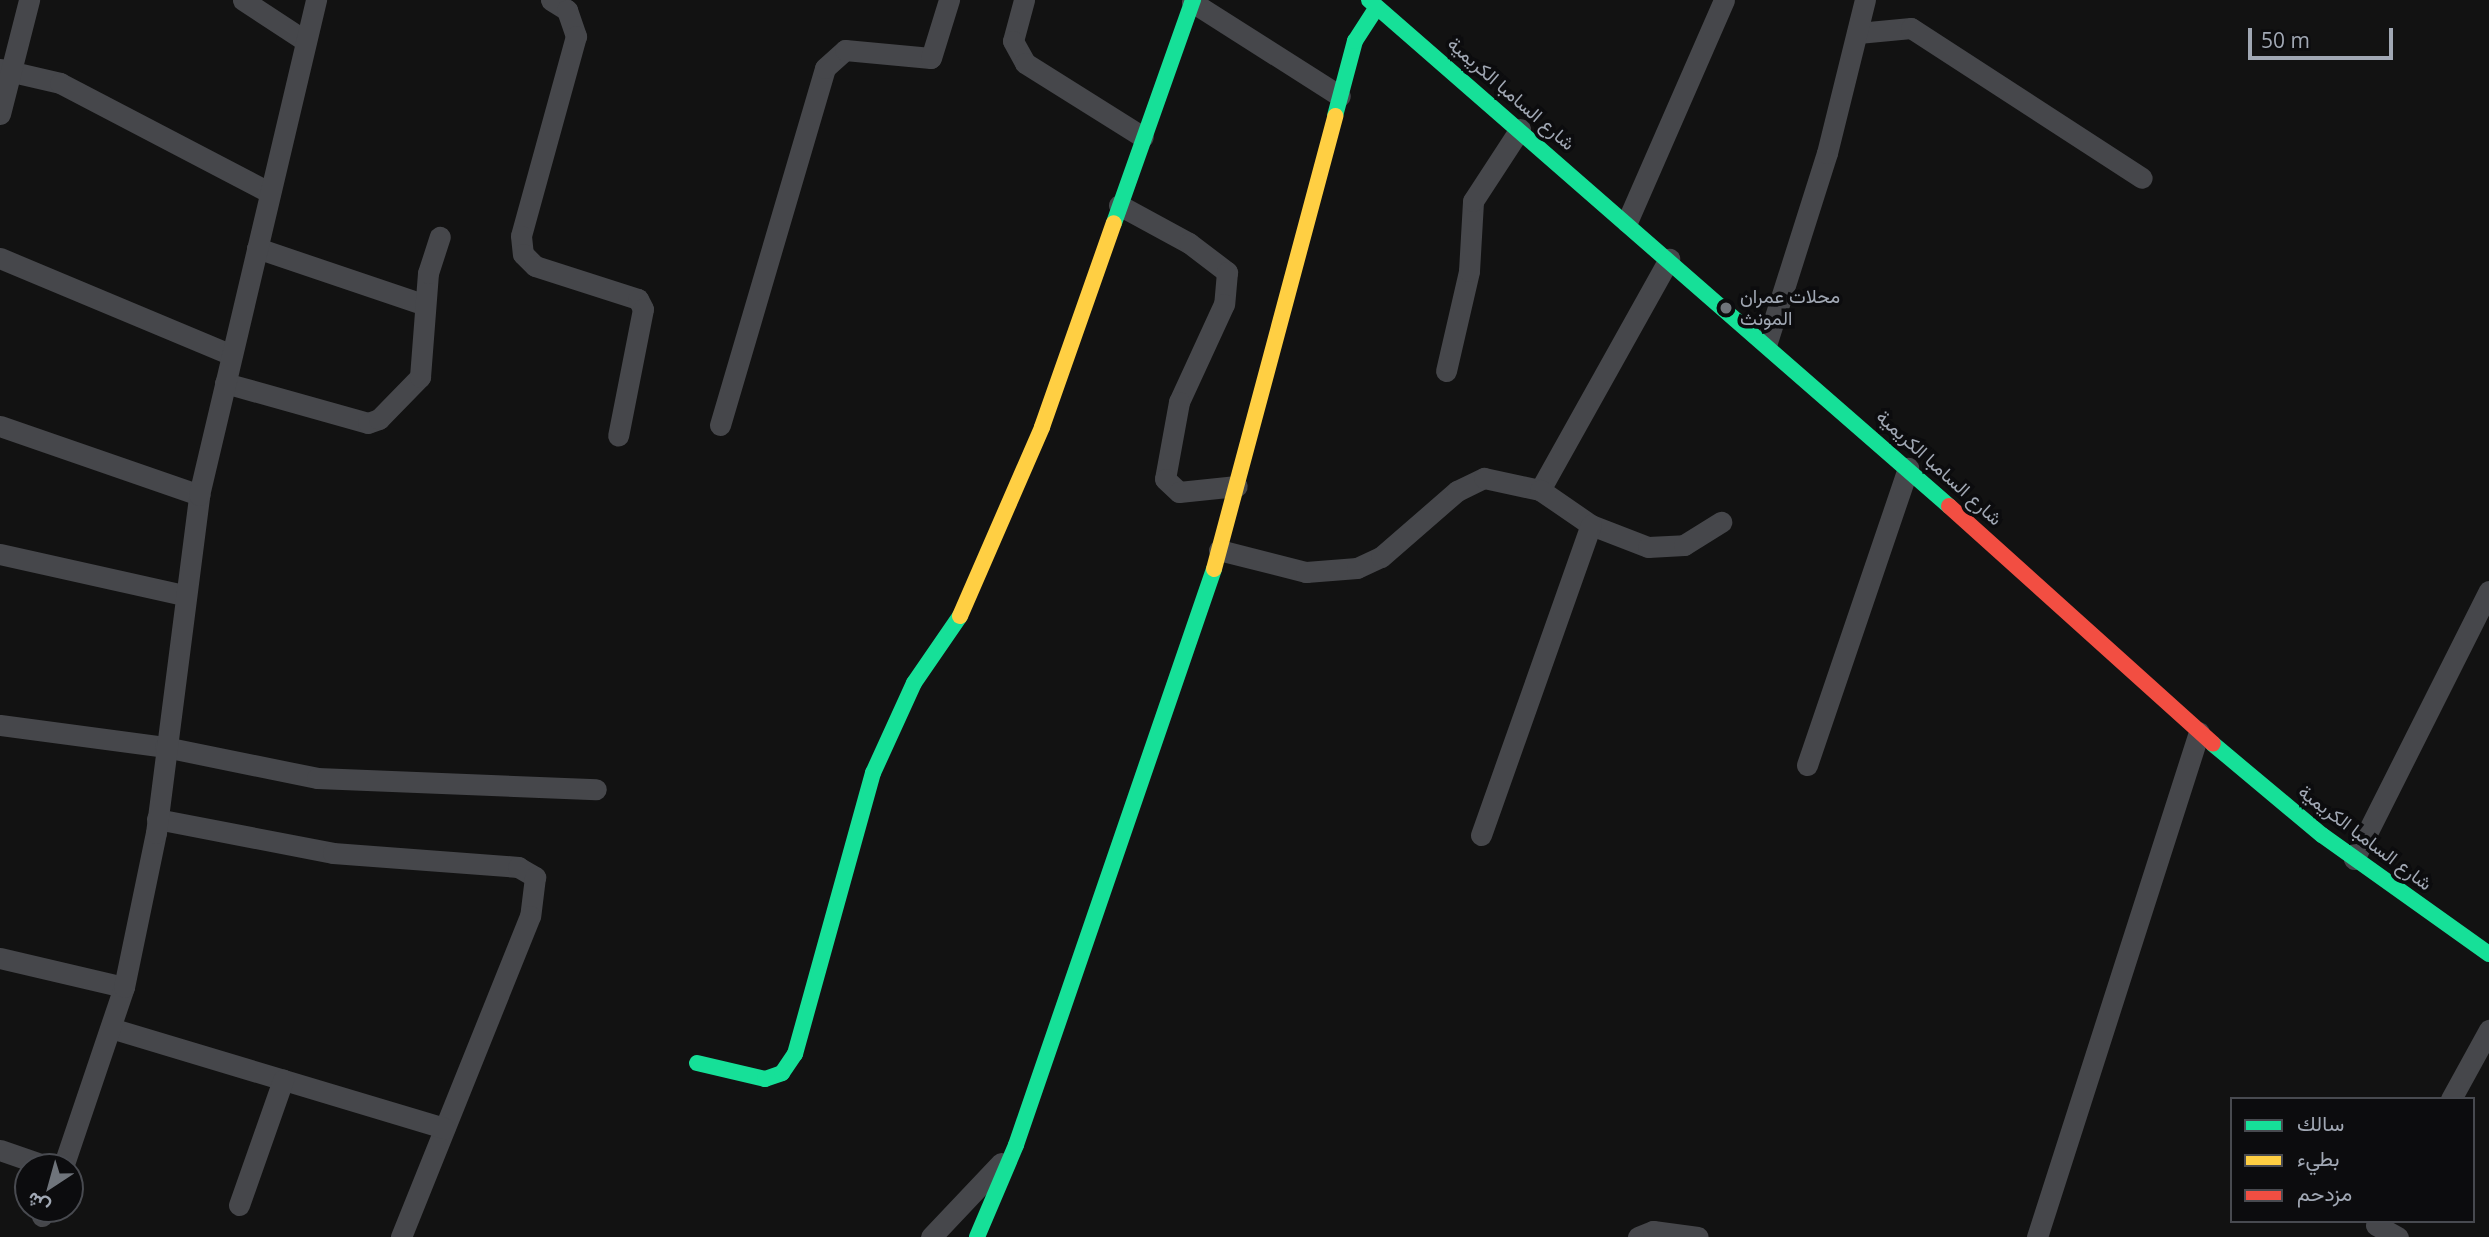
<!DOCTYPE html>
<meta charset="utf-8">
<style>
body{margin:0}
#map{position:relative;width:2489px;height:1237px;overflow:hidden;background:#121212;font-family:"Open Sans",Vazirmatn,sans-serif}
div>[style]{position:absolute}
.street>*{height:21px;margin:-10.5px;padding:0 10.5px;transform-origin:10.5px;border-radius:10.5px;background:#46474b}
.fast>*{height:16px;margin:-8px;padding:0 8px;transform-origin:8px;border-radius:8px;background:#16e098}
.slow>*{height:16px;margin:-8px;padding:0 8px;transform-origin:8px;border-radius:8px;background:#ffcf43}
.jam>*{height:16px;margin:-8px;padding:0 8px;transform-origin:8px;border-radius:8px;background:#f24e42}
.dots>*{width:19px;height:19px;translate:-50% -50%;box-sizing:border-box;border:4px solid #0c0c0e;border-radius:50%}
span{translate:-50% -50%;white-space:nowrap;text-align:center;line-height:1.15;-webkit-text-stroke:7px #0c0c0e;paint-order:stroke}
.street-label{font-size:19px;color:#a1a8b4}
.poi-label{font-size:19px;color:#a1a8b4}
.left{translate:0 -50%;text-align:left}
.legend{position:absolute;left:2230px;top:1097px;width:245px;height:126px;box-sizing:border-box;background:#0c0c0e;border:2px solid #484a50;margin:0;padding:9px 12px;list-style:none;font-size:21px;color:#a1a8b4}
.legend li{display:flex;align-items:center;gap:14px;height:35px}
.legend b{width:35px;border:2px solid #484a50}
.north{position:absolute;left:14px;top:1153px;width:70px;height:70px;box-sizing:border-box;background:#0c0c0e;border:2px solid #484a50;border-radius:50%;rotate:216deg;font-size:19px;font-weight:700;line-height:28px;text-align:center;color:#a1a8b4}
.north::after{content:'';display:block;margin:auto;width:24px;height:32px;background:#6f747b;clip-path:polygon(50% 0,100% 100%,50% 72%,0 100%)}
.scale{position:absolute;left:2248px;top:28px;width:145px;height:32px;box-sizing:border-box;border:4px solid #a1a8b4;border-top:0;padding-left:9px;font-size:21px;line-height:24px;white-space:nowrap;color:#a1a8b4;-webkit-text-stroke:5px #0c0c0e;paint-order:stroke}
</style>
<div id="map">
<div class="street">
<i style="left:243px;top:0;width:73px;rotate:33.3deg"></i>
<i style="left:551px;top:0;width:19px;rotate:32deg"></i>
<i style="left:567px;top:10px;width:28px;rotate:71deg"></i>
<i style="left:576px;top:36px;width:207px;rotate:105.4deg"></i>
<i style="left:521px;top:236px;width:18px;rotate:84deg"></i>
<i style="left:523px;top:254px;width:17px;rotate:45deg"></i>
<i style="left:535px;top:266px;width:108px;rotate:17.8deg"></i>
<i style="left:638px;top:299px;width:11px;rotate:63deg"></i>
<i style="left:643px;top:309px;width:129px;rotate:101.1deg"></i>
<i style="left:1024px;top:0;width:42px;rotate:105deg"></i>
<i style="left:1013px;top:41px;width:25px;rotate:61deg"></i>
<i style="left:1025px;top:63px;width:139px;rotate:32.1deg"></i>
<i style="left:1192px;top:2px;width:175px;rotate:32.4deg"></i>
<i style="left:1858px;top:33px;width:53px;rotate:-5.4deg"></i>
<i style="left:1911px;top:28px;width:275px;rotate:33deg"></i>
<i style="left:0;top:69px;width:62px;rotate:13.1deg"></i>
<i style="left:60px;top:83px;width:237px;rotate:27.6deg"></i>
<i style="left:0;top:114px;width:118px;rotate:-75.7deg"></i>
<i style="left:1119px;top:205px;width:80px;rotate:28.5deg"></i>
<i style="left:1189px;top:243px;width:48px;rotate:37.3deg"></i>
<i style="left:1227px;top:272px;width:32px;rotate:95deg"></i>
<i style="left:1224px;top:304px;width:108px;rotate:114.7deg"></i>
<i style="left:1179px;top:402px;width:78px;rotate:100.3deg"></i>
<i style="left:1165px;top:479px;width:19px;rotate:43deg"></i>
<i style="left:1179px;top:492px;width:58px;rotate:-5.9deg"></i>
<i style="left:1627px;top:222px;width:242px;rotate:-66.4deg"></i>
<i style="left:257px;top:248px;width:177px;rotate:18.7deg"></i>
<i style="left:0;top:258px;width:251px;rotate:22.7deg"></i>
<i style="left:1767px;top:342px;width:198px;rotate:-72.4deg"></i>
<i style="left:1827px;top:153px;width:158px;rotate:-76.1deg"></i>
<i style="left:1446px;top:371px;width:103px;rotate:-77deg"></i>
<i style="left:1469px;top:271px;width:70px;rotate:-86.7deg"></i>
<i style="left:1473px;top:201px;width:86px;rotate:-56.9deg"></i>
<i style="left:225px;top:383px;width:148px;rotate:15.6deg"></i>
<i style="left:368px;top:423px;width:12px;rotate:-20deg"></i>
<i style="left:379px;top:419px;width:59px;rotate:-45.7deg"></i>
<i style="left:420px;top:377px;width:104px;rotate:-85.6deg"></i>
<i style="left:428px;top:273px;width:38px;rotate:-72deg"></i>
<i style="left:720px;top:425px;width:372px;rotate:-73.6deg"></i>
<i style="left:825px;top:68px;width:27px;rotate:-42deg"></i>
<i style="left:845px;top:50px;width:86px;rotate:5.3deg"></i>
<i style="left:931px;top:58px;width:61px;rotate:-72.8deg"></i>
<i style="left:0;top:426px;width:211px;rotate:19.1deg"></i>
<i style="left:1540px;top:490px;width:265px;rotate:-60.8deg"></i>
<i style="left:1219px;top:550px;width:90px;rotate:14.2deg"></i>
<i style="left:1306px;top:572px;width:51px;rotate:-4.5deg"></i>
<i style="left:1357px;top:568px;width:26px;rotate:-25deg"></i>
<i style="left:1381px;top:557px;width:101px;rotate:-41deg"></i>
<i style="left:1457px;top:491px;width:30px;rotate:-26deg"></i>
<i style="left:1484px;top:478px;width:57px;rotate:12.1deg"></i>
<i style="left:1540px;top:490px;width:62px;rotate:34.5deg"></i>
<i style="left:1591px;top:525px;width:61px;rotate:21.1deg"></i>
<i style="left:1648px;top:547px;width:36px;rotate:-3deg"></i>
<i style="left:1684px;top:545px;width:44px;rotate:-31.9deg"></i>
<i style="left:0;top:554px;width:188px;rotate:12.6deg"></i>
<i style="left:0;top:725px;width:166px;rotate:7.6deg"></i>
<i style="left:165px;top:747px;width:155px;rotate:11.5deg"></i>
<i style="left:317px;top:778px;width:279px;rotate:2.3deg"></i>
<i style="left:1807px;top:765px;width:314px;rotate:-71.2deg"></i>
<i style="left:157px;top:819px;width:179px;rotate:10.9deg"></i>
<i style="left:333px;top:853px;width:186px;rotate:4.3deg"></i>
<i style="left:518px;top:867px;width:20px;rotate:30deg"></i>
<i style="left:535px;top:877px;width:39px;rotate:97deg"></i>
<i style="left:530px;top:916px;width:346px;rotate:111.9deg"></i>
<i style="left:1481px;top:835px;width:329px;rotate:-70.5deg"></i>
<i style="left:2354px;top:859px;width:300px;rotate:-63.3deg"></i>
<i style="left:0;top:958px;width:127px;rotate:13.2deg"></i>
<i style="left:114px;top:1029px;width:345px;rotate:16.7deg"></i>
<i style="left:2451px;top:1099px;width:79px;rotate:-61.2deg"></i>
<i style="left:0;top:1150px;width:52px;rotate:19.1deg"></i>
<i style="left:63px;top:1167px;width:190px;rotate:-71.3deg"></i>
<i style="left:124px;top:987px;width:157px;rotate:-78.3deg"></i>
<i style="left:156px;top:833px;width:341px;rotate:-82.7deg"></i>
<i style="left:199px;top:495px;width:509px;rotate:-76.7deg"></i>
<i style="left:239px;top:1205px;width:133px;rotate:-70.6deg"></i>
<i style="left:42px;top:1216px;width:8px;rotate:-67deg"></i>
<i style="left:2376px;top:1225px;width:25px;rotate:29deg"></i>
<i style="left:931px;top:1237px;width:102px;rotate:-46.6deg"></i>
<i style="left:1638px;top:1237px;width:16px;rotate:-22deg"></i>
<i style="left:1653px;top:1231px;width:45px;rotate:7.6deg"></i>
<i style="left:2037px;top:1237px;width:530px;rotate:-72.21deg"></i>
</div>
<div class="fast">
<i style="left:1369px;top:0;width:770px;rotate:41.1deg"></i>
<i style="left:1335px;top:116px;width:78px;rotate:-75.1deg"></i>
<i style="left:1355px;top:41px;width:40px;rotate:-57.1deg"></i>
<i style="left:1114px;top:223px;width:237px;rotate:-70.5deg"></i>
<i style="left:2213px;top:744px;width:142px;rotate:39.9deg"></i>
<i style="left:2322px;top:835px;width:205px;rotate:35.5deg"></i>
<i style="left:697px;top:1063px;width:70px;rotate:13.2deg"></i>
<i style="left:765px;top:1079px;width:18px;rotate:-19deg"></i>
<i style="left:782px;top:1073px;width:23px;rotate:-56deg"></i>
<i style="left:795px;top:1054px;width:292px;rotate:-74.5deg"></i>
<i style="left:873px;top:773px;width:99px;rotate:-65.5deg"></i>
<i style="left:914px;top:683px;width:81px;rotate:-55.5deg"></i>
<i style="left:977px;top:1237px;width:100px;rotate:-67deg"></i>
<i style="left:1016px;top:1145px;width:609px;rotate:-71.03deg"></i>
</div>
<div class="slow">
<i style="left:1214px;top:569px;width:469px;rotate:-75deg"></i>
<i style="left:960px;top:616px;width:206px;rotate:-66.5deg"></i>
<i style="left:1042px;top:427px;width:216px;rotate:-70.6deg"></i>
</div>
<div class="jam">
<i style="left:1949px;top:506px;width:355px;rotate:42deg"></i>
</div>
<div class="dots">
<i style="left:1726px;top:308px;background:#6f747b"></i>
</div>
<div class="street-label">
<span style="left:1511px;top:94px;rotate:41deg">شارع السامبا الكريمية</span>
<span style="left:1939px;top:468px;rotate:42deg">شارع السامبا الكريمية</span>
<span style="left:2365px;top:838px;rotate:37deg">شارع السامبا الكريمية</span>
</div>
<div class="poi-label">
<span class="left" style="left:1740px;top:308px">محلات عمران<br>المونث</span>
</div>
<ul class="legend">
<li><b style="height:9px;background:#16e098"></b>سالك</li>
<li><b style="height:9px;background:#ffcf43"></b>بطيء</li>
<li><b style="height:9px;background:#f24e42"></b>مزدحم</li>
</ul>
<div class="north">ش</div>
<div class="scale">50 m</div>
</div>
